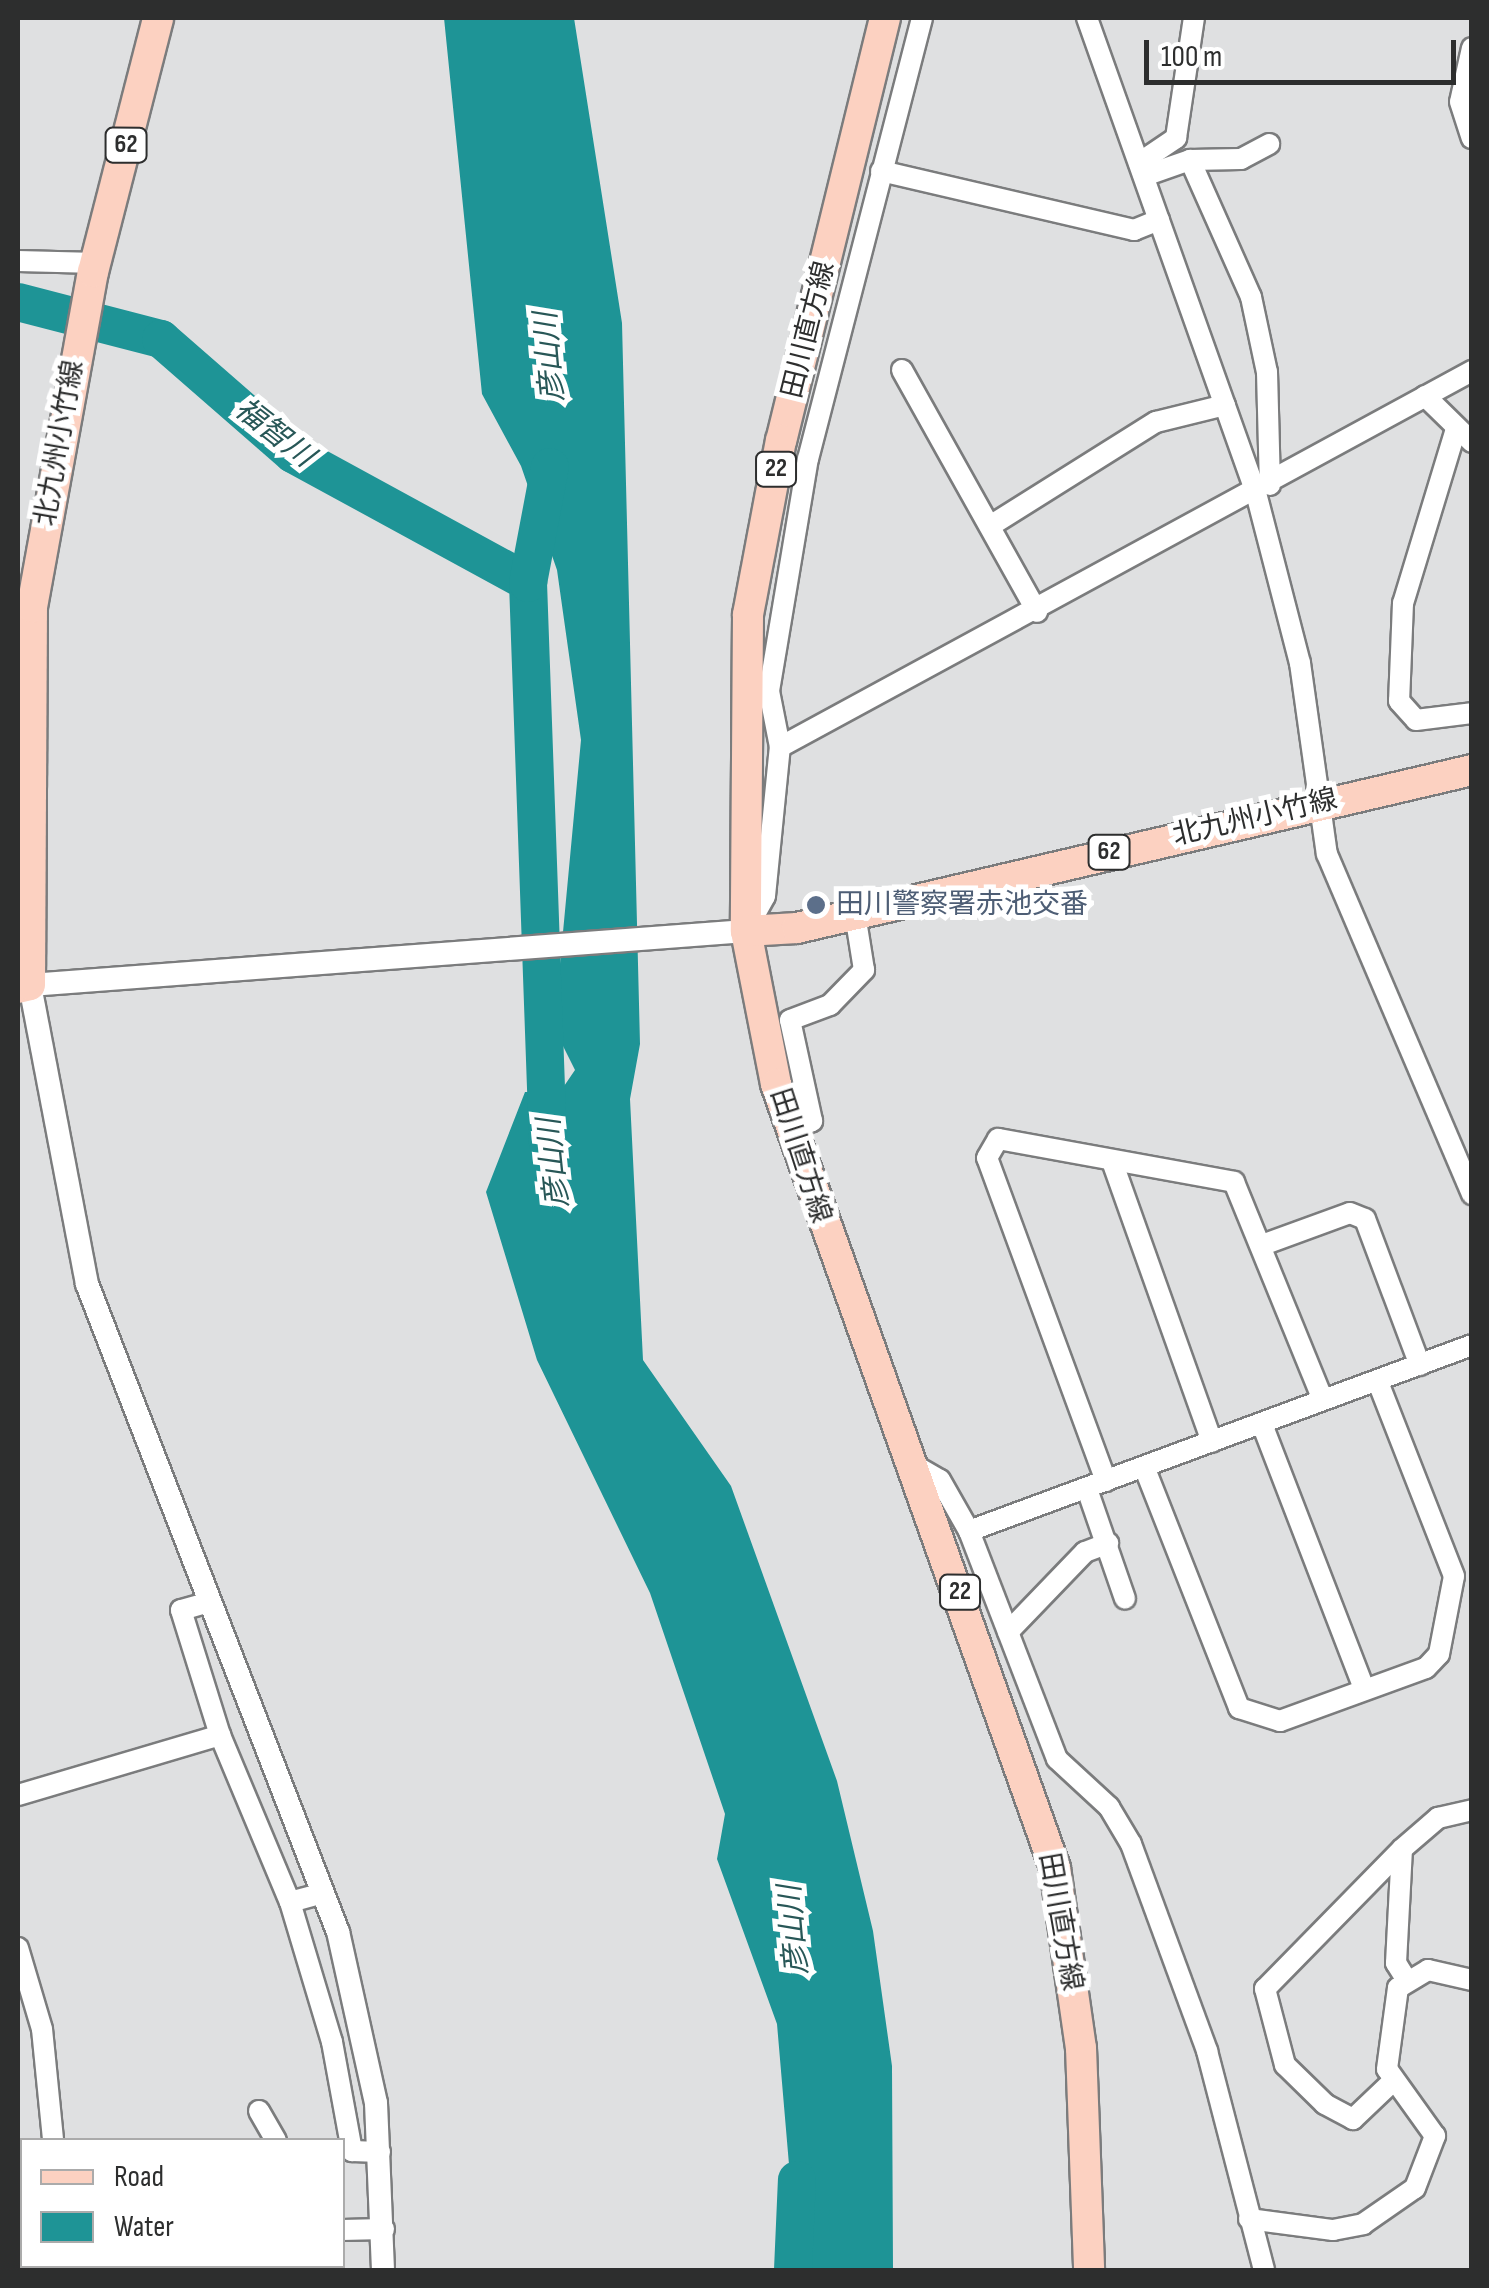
<!DOCTYPE html>
<meta charset="utf-8">
<style>
body{margin:0}
#map{position:relative;width:1489px;height:2288px;overflow:hidden;background:#dfe0e1;font-family:"Sofia Sans Condensed","Noto Sans JP",sans-serif}
div>[style]{position:absolute}
.water>*{inset:0;background:#1e9496}
.river>*{height:38px;margin:-19px;padding:0 19px;transform-origin:19px;border-radius:19px;background:#1e9496}
.roads{filter:drop-shadow(2px 0 #7b7c7d) drop-shadow(-2px 0 #7b7c7d) drop-shadow(0 2px #7b7c7d) drop-shadow(0 -2px #7b7c7d)}
.minor>*{height:20px;margin:-10px;padding:0 10px;transform-origin:10px;border-radius:10px;background:#fff}
.tertiary>*{height:22px;margin:-11px;padding:0 11px;transform-origin:11px;border-radius:11px;background:#fff}
.primary>*{height:30px;margin:-15px;padding:0 15px;transform-origin:15px;border-radius:15px;background:#fcd1c1}
.dots>*{width:28px;height:28px;translate:-50% -50%;box-sizing:border-box;border:5px solid #fff;border-radius:50%}
span{translate:-50% -50%;white-space:nowrap;text-align:center;line-height:1.15;-webkit-text-stroke:10px #fff;paint-order:stroke}
.shield-label span{padding:2px 8px;background:#fff;border:2px solid;border-radius:8px;-webkit-text-stroke-width:0}
.shield-label{font-size:25px;color:#2d2e2e;font-weight:700}
.street-label{font-size:28px;color:#2d2e2e}
.service-label{font-size:28px;color:#4e5e75}
.left{translate:0 -50%;text-align:left}
.water-label{font-size:30px;color:#285757;font-style:italic}
.frame{position:absolute;inset:0;border:20px solid #2d2e2e;pointer-events:none}
.legend{position:absolute;left:20px;top:2138px;width:325px;height:130px;box-sizing:border-box;background:#fff;border:2px solid #ababab;margin:0;padding:12px 18px;list-style:none;font-size:30px;color:#2d2e2e}
.legend li{display:flex;align-items:center;gap:20px;height:50px}
.legend b{width:50px;border:2px solid #ababab}
.scale{position:absolute;left:1144px;top:40px;width:312px;height:45px;box-sizing:border-box;border:5px solid #2d2e2e;border-top:0;padding-left:12px;font-size:30px;line-height:35px;white-space:nowrap;color:#2d2e2e;-webkit-text-stroke:8px #fff;paint-order:stroke}
</style>
<div id="map">
<div class="water">
<i style="clip-path:polygon(444px 18px,574px 18px,622px 323px,640px 1044px,630px 1099px,643px 1360px,731px 1486px,837px 1781px,873px 1931px,892px 2066px,893px 2270px,798px 2270px,777px 2024px,717px 1859px,725px 1814px,650px 1593px,537px 1360px,486px 1192px,525px 1092px,560px 1092px,575px 1070px,554px 1028px,581px 740px,557px 570px,521px 466px,482px 394px)"></i>
</div>
<div class="river">
<i style="left:18px;top:302px;width:148px;rotate:14.5deg"></i>
<i style="left:161px;top:339px;width:175px;rotate:41.1deg"></i>
<i style="left:293px;top:454px;width:268px;rotate:28.6deg"></i>
<i style="left:548px;top:1144px;width:561px;rotate:-92.04deg"></i>
<i style="left:528px;top:583px;width:118px;rotate:-79.3deg"></i>
<i style="left:793px;top:2270px;width:90px;rotate:-87.5deg"></i>
</div>
<div class="roads">
<div class="minor">
<i style="left:1087px;top:18px;width:504px;rotate:70.41deg"></i>
<i style="left:1256px;top:493px;width:176px;rotate:75.5deg"></i>
<i style="left:1300px;top:663px;width:193px;rotate:82deg"></i>
<i style="left:1327px;top:854px;width:370px;rotate:66.9deg"></i>
<i style="left:1472px;top:48px;width:55px;rotate:102.5deg"></i>
<i style="left:1460px;top:102px;width:38px;rotate:72deg"></i>
<i style="left:1190px;top:160px;width:150px;rotate:66deg"></i>
<i style="left:1251px;top:297px;width:77px;rotate:78deg"></i>
<i style="left:1267px;top:372px;width:113px;rotate:88.5deg"></i>
<i style="left:1139px;top:163px;width:45px;rotate:-34deg"></i>
<i style="left:1176px;top:138px;width:121px;rotate:-81.5deg"></i>
<i style="left:881px;top:171px;width:260px;rotate:13.1deg"></i>
<i style="left:1134px;top:230px;width:27px;rotate:-22deg"></i>
<i style="left:1144px;top:176px;width:49px;rotate:-19.2deg"></i>
<i style="left:1190px;top:160px;width:51px;rotate:-1.1deg"></i>
<i style="left:1241px;top:159px;width:32px;rotate:-28deg"></i>
<i style="left:18px;top:261px;width:79px;rotate:1.5deg"></i>
<i style="left:902px;top:370px;width:277px;rotate:60.8deg"></i>
<i style="left:1425px;top:396px;width:66px;rotate:44.4deg"></i>
<i style="left:1456px;top:429px;width:182px;rotate:106.9deg"></i>
<i style="left:1403px;top:603px;width:98px;rotate:92.3deg"></i>
<i style="left:1399px;top:701px;width:25px;rotate:48deg"></i>
<i style="left:1416px;top:720px;width:56px;rotate:-7.1deg"></i>
<i style="left:990px;top:526px;width:196px;rotate:-32.1deg"></i>
<i style="left:1156px;top:422px;width:71px;rotate:-13.8deg"></i>
<i style="left:780px;top:747px;width:788px;rotate:-28.52deg"></i>
<i style="left:749px;top:925px;width:33px;rotate:-61deg"></i>
<i style="left:765px;top:896px;width:150px;rotate:-84.3deg"></i>
<i style="left:780px;top:747px;width:57px;rotate:-101.1deg"></i>
<i style="left:769px;top:691px;width:235px;rotate:-80.5deg"></i>
<i style="left:808px;top:459px;width:455px;rotate:-75.5deg"></i>
<i style="left:791px;top:1130px;width:23px;rotate:-23deg"></i>
<i style="left:812px;top:1121px;width:103px;rotate:-102.3deg"></i>
<i style="left:790px;top:1020px;width:43px;rotate:-20.6deg"></i>
<i style="left:830px;top:1005px;width:49px;rotate:-45.8deg"></i>
<i style="left:864px;top:970px;width:57px;rotate:-99.1deg"></i>
<i style="left:1112px;top:1161px;width:298px;rotate:70.4deg"></i>
<i style="left:1265px;top:1244px;width:90px;rotate:-20deg"></i>
<i style="left:1350px;top:1213px;width:16px;rotate:22deg"></i>
<i style="left:1365px;top:1219px;width:156px;rotate:69.4deg"></i>
<i style="left:1262px;top:1424px;width:283px;rotate:68.9deg"></i>
<i style="left:912px;top:1464px;width:32px;rotate:30deg"></i>
<i style="left:940px;top:1480px;width:59px;rotate:60.4deg"></i>
<i style="left:969px;top:1531px;width:244px;rotate:68.9deg"></i>
<i style="left:1057px;top:1759px;width:71px;rotate:42.7deg"></i>
<i style="left:1109px;top:1807px;width:43px;rotate:59.3deg"></i>
<i style="left:1131px;top:1844px;width:221px;rotate:69.8deg"></i>
<i style="left:1207px;top:2051px;width:226px;rotate:75.4deg"></i>
<i style="left:1145px;top:1469px;width:257px;rotate:68.5deg"></i>
<i style="left:1239px;top:1708px;width:43px;rotate:17.6deg"></i>
<i style="left:1280px;top:1721px;width:155px;rotate:-20deg"></i>
<i style="left:1426px;top:1668px;width:19px;rotate:-47deg"></i>
<i style="left:1439px;top:1654px;width:79px;rotate:-79.1deg"></i>
<i style="left:1454px;top:1576px;width:208px;rotate:-111.4deg"></i>
<i style="left:1106px;top:1481px;width:344px;rotate:-110.2deg"></i>
<i style="left:987px;top:1158px;width:22px;rotate:-60deg"></i>
<i style="left:998px;top:1139px;width:240px;rotate:10.3deg"></i>
<i style="left:1234px;top:1182px;width:235px;rotate:67.8deg"></i>
<i style="left:1087px;top:1489px;width:116px;rotate:70.9deg"></i>
<i style="left:969px;top:1531px;width:536px;rotate:-20.29deg"></i>
<i style="left:206px;top:1603px;width:26px;rotate:164deg"></i>
<i style="left:181px;top:1610px;width:131px;rotate:72.7deg"></i>
<i style="left:1008px;top:1632px;width:111px;rotate:-46.1deg"></i>
<i style="left:1085px;top:1552px;width:25px;rotate:-21deg"></i>
<i style="left:18px;top:1795px;width:211px;rotate:-16.5deg"></i>
<i style="left:220px;top:1735px;width:181px;rotate:67.3deg"></i>
<i style="left:290px;top:1902px;width:34px;rotate:-15deg"></i>
<i style="left:290px;top:1902px;width:146px;rotate:73.3deg"></i>
<i style="left:332px;top:2042px;width:111px;rotate:79.6deg"></i>
<i style="left:352px;top:2151px;width:28px;rotate:2deg"></i>
<i style="left:18px;top:1948px;width:84px;rotate:73.5deg"></i>
<i style="left:42px;top:2029px;width:112px;rotate:84.3deg"></i>
<i style="left:1406px;top:1979px;width:19px;rotate:-122deg"></i>
<i style="left:1396px;top:1963px;width:114px;rotate:-87deg"></i>
<i style="left:1402px;top:1849px;width:48px;rotate:-40.7deg"></i>
<i style="left:1438px;top:1818px;width:35px;rotate:-13deg"></i>
<i style="left:1392px;top:2082px;width:54px;rotate:136.5deg"></i>
<i style="left:1353px;top:2119px;width:32px;rotate:-152deg"></i>
<i style="left:1325px;top:2104px;width:56px;rotate:-135.7deg"></i>
<i style="left:1285px;top:2065px;width:79px;rotate:-104.7deg"></i>
<i style="left:1265px;top:1989px;width:196px;rotate:-45.6deg"></i>
<i style="left:259px;top:2111px;width:34px;rotate:60deg"></i>
<i style="left:1249px;top:2219px;width:85px;rotate:7.5deg"></i>
<i style="left:1333px;top:2230px;width:31px;rotate:-11deg"></i>
<i style="left:1363px;top:2224px;width:63px;rotate:-34.7deg"></i>
<i style="left:1415px;top:2188px;width:56px;rotate:-69deg"></i>
<i style="left:1435px;top:2136px;width:82px;rotate:-125.6deg"></i>
<i style="left:1387px;top:2069px;width:82px;rotate:-82.3deg"></i>
<i style="left:1398px;top:1988px;width:35px;rotate:-31deg"></i>
<i style="left:1428px;top:1970px;width:45px;rotate:12.8deg"></i>
<i style="left:342px;top:2230px;width:42px;rotate:-1.4deg"></i>
<i style="left:18px;top:2238px;width:4px;rotate:14deg"></i>
<i style="left:54px;top:2270px;width:4px;rotate:-76deg"></i>
</div>
<div class="tertiary">
<i style="left:383px;top:2270px;width:167px;rotate:-92.4deg"></i>
<i style="left:376px;top:2103px;width:175px;rotate:-102.5deg"></i>
<i style="left:338px;top:1932px;width:695px;rotate:-111.17deg"></i>
<i style="left:87px;top:1284px;width:304px;rotate:-100.8deg"></i>
<i style="left:30px;top:985px;width:718px;rotate:-4.31deg"></i>
</div>
<div class="primary">
<i style="left:885px;top:18px;width:435px;rotate:103.8deg"></i>
<i style="left:781px;top:440px;width:178px;rotate:100.7deg"></i>
<i style="left:748px;top:615px;width:316px;rotate:90.4deg"></i>
<i style="left:746px;top:931px;width:156px;rotate:78.9deg"></i>
<i style="left:776px;top:1084px;width:832px;rotate:70.41deg"></i>
<i style="left:1055px;top:1868px;width:182px;rotate:81.8deg"></i>
<i style="left:1081px;top:2048px;width:222px;rotate:87.9deg"></i>
<i style="left:746px;top:931px;width:51px;rotate:-3.4deg"></i>
<i style="left:797px;top:928px;width:693px;rotate:-13.17deg"></i>
<i style="left:18px;top:988px;width:12px;rotate:-14deg"></i>
<i style="left:30px;top:985px;width:378px;rotate:-89.7deg"></i>
<i style="left:32px;top:607px;width:341px;rotate:-79.7deg"></i>
<i style="left:93px;top:272px;width:262px;rotate:-75.6deg"></i>
</div>
</div>
<div class="dots">
<i style="left:816px;top:905px;background:#5c6f8a"></i>
</div>
<div class="shield-label">
<span style="left:126px;top:145px">62</span>
<span style="left:776px;top:469px">22</span>
<span style="left:1109px;top:852px">62</span>
<span style="left:960px;top:1592px">22</span>
</div>
<div class="street-label">
<span style="left:809px;top:330px;rotate:-76deg">田川直方線</span>
<span style="left:60px;top:443px;rotate:-80deg">北九州小竹線</span>
<span style="left:1255px;top:818px;rotate:-13deg">北九州小竹線</span>
<span style="left:800px;top:1156px;rotate:72deg">田川直方線</span>
<span style="left:1060px;top:1922px;rotate:80deg">田川直方線</span>
</div>
<div class="service-label">
<span class="left" style="left:836px;top:905px">田川警察署赤池交番</span>
</div>
<div class="water-label">
<span style="left:550px;top:357px;rotate:-95deg">彦山川</span>
<span style="left:274px;top:433px;rotate:38deg">福智川</span>
<span style="left:554px;top:1163px;rotate:-96deg">彦山川</span>
<span style="left:794px;top:1930px;rotate:-95deg">彦山川</span>
</div>
<div class="frame"></div>
<ul class="legend">
<li><b style="height:12px;background:#fcd1c1"></b>Road</li>
<li><b style="height:28px;background:#1e9496"></b>Water</li>
</ul>
<div class="scale">100 m</div>
</div>
